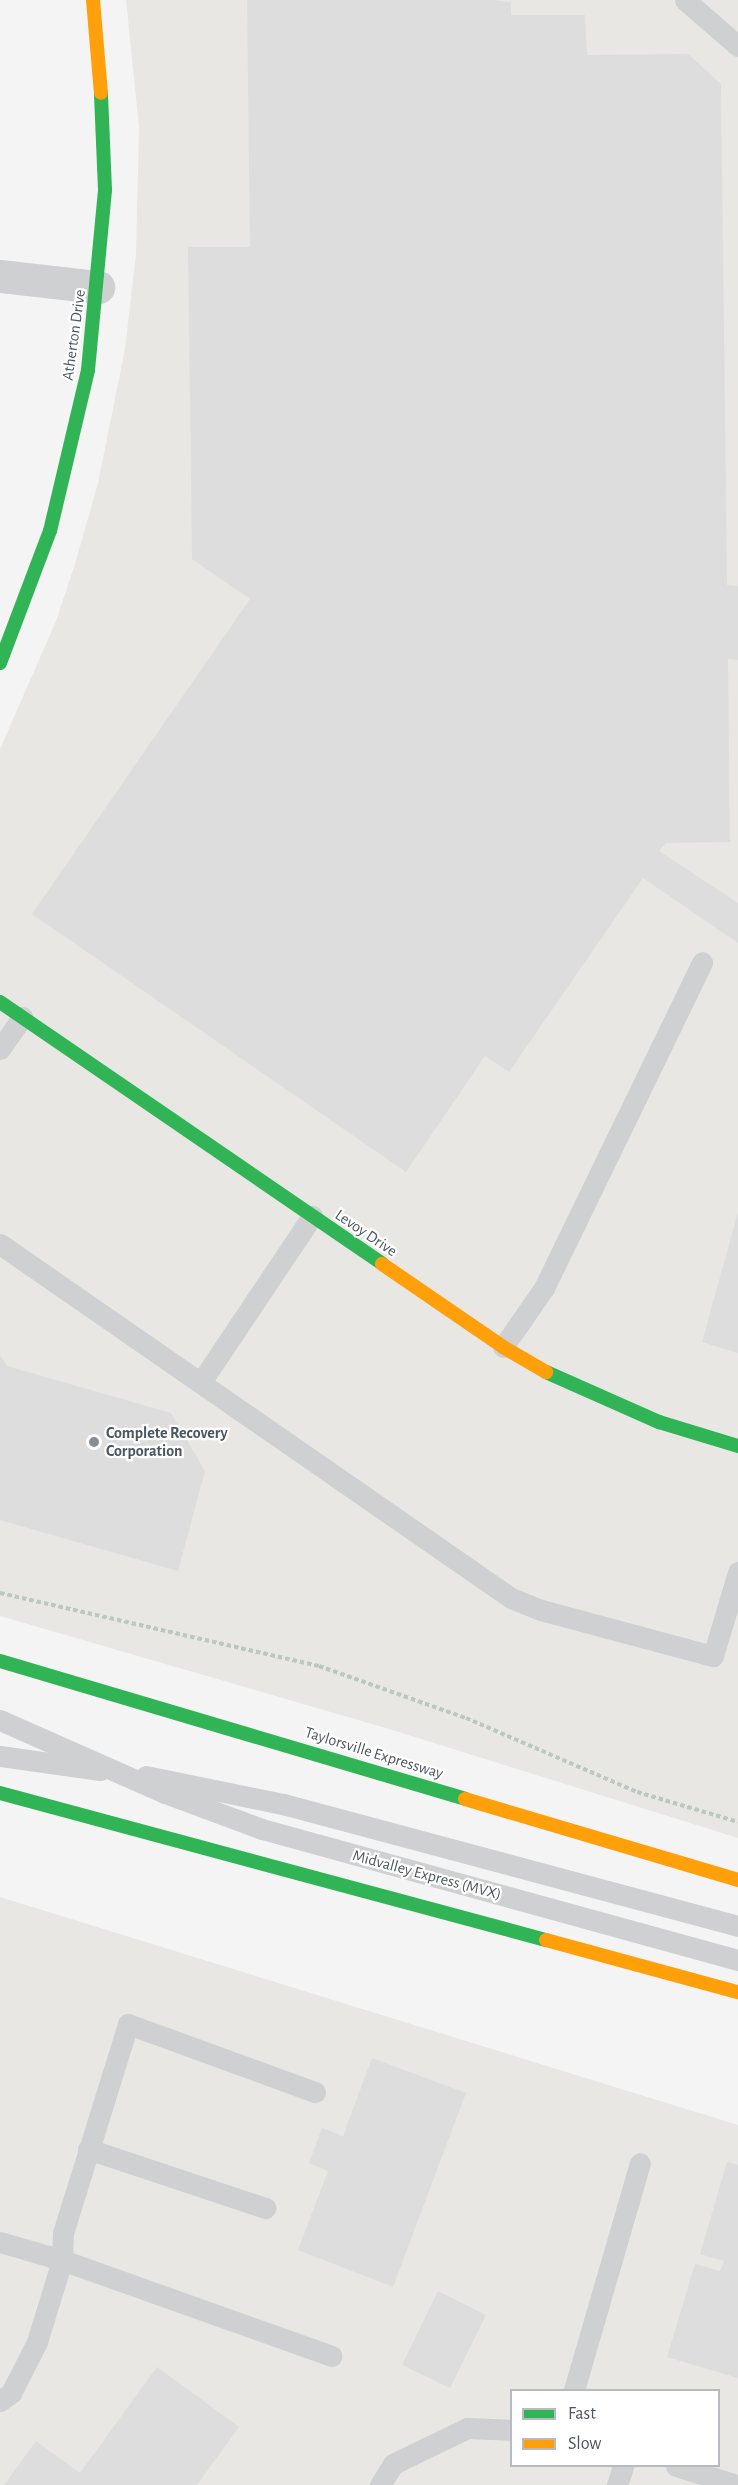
<!DOCTYPE html>
<style>
body{margin:0}
#map{position:relative;width:738px;height:2485px;overflow:hidden;background:#f4f4f4;font-family:"Alegreya Sans",sans-serif}
div>[style]{position:absolute}
.commercial>*{inset:0;background:#e8e7e3}
.building>*{inset:0;background:#ddddde}
.path>*{height:4px;margin-top:-2px;transform-origin:0;background:repeating-linear-gradient(90deg,#bcc7c4 0 4.5px,transparent 0 7.5px)}
.lane>*{height:21px;margin:-10.5px;padding:0 10.5px;transform-origin:10.5px;border-radius:10.5px;background:#ced0d2}
.street>*{height:33px;margin:-16.5px;padding:0 16.5px;transform-origin:16.5px;border-radius:16.5px;background:#ced0d2}
.fast>*{height:14px;margin:-7px;padding:0 7px;transform-origin:7px;border-radius:7px;background:#30b455}
.slow>*{height:14px;margin:-7px;padding:0 7px;transform-origin:7px;border-radius:7px;background:#ff9f0a}
.dots>*{width:16px;height:16px;translate:-50% -50%;box-sizing:border-box;border:3px solid #fff;border-radius:50%}
span{translate:-50% -50%;white-space:nowrap;text-align:center;line-height:1.15;-webkit-text-stroke:4.5px #fff;paint-order:stroke}
.street-label{font-size:16px;color:#4a5661}
.poi-label{font-size:16px;color:#4a5661;font-weight:700}
.left{translate:0 -50%;text-align:left}
.legend{position:absolute;left:510px;top:2389px;width:210px;height:78px;box-sizing:border-box;background:#fff;border:2px solid #b7bbc0;margin:0;padding:8px 10px;list-style:none;font-size:18px;color:#4a5661}
.legend li{display:flex;align-items:center;gap:12px;height:30px}
.legend b{width:30px;border:2px solid #b7bbc0}
</style>
<div id="map">
<div class="commercial">
<i style="clip-path:polygon(126px 0,738px 0,738px 1838px,389px 1729px,0 1616px,0 749px,56px 621px,75px 564px,98px 483px,125px 349px,136px 254px,139px 127px)"></i>
<i style="clip-path:polygon(evenodd,0 1897px,738px 2125px,738px 2485px,0 2485px,0 1897px,512px 2390px,718px 2390px,718px 2466px,512px 2466px,512px 2390px)"></i>
</div>
<div class="building">
<i style="clip-path:polygon(247px 0,493px 0,511px 2px,511px 15px,585px 15px,587px 55px,688px 54px,721px 84px,727px 585px,738px 586px,738px 660px,728px 659px,730px 842px,666px 843px,659px 851px,738px 903px,738px 943px,643px 878px,509px 1072px,485px 1056px,406px 1172px,32px 914px,250px 599px,192px 559px,188px 247px,250px 247px)"></i>
<i style="clip-path:polygon(738px 1212px,738px 1353px,702px 1342px)"></i>
<i style="clip-path:polygon(0 1355px,7px 1366px,171px 1413px,205px 1471px,178px 1571px,0 1520px)"></i>
<i style="clip-path:polygon(372px 2058px,466px 2093px,393px 2287px,298px 2250px,328px 2171px,309px 2163px,322px 2128px,343px 2136px)"></i>
<i style="clip-path:polygon(727px 2162px,738px 2165px,738px 2378px,667px 2357px,695px 2264px,720px 2271px,724px 2261px,700px 2254px)"></i>
<i style="clip-path:polygon(438px 2291px,486px 2315px,450px 2388px,402px 2365px)"></i>
<i style="clip-path:polygon(157px 2367px,239px 2427px,197px 2485px,4px 2485px,36px 2441px,80px 2473px)"></i>
</div>
<div class="path">
<i style="left:0;top:1593px;width:327px;rotate:12.9deg"></i>
<i style="left:319px;top:1666px;width:156px;rotate:19.5deg"></i>
<i style="left:466px;top:1718px;width:186px;rotate:23.4deg"></i>
<i style="left:637px;top:1792px;width:105px;rotate:16.5deg"></i>
</div>
<div class="lane">
<i style="left:685px;top:0;width:70px;rotate:41deg"></i>
<i style="left:0;top:1049px;width:39px;rotate:-55deg"></i>
<i style="left:0;top:1244px;width:622px;rotate:34.71deg"></i>
<i style="left:511px;top:1598px;width:32px;rotate:22deg"></i>
<i style="left:541px;top:1610px;width:178px;rotate:15deg"></i>
<i style="left:713px;top:1656px;width:88px;rotate:-73.4deg"></i>
<i style="left:503px;top:1347px;width:72px;rotate:-55.2deg"></i>
<i style="left:544px;top:1288px;width:362px;rotate:-64.1deg"></i>
<i style="left:201px;top:1382px;width:200px;rotate:-56.2deg"></i>
<i style="left:0;top:1720px;width:180px;rotate:23.9deg"></i>
<i style="left:165px;top:1793px;width:103px;rotate:20.4deg"></i>
<i style="left:262px;top:1829px;width:494px;rotate:15.4deg"></i>
<i style="left:0;top:1756px;width:101px;rotate:8deg"></i>
<i style="left:146px;top:1776px;width:140px;rotate:11.6deg"></i>
<i style="left:283px;top:1804px;width:471px;rotate:15deg"></i>
<i style="left:88px;top:2149px;width:187px;rotate:18.4deg"></i>
<i style="left:0;top:2242px;width:65px;rotate:16.2deg"></i>
<i style="left:62px;top:2260px;width:27px;rotate:-88deg"></i>
<i style="left:63px;top:2233px;width:219px;rotate:-72.7deg"></i>
<i style="left:128px;top:2024px;width:199px;rotate:20deg"></i>
<i style="left:574px;top:2390px;width:236px;rotate:-73.8deg"></i>
<i style="left:0;top:2401px;width:14px;rotate:-36deg"></i>
<i style="left:11px;top:2393px;width:57px;rotate:-63deg"></i>
<i style="left:37px;top:2342px;width:86px;rotate:-73deg"></i>
<i style="left:62px;top:2260px;width:286px;rotate:19.6deg"></i>
<i style="left:676px;top:2466px;width:64px;rotate:17.3deg"></i>
<i style="left:380px;top:2485px;width:25px;rotate:-58deg"></i>
<i style="left:393px;top:2464px;width:82px;rotate:-25.9deg"></i>
<i style="left:467px;top:2428px;width:45px;rotate:2.5deg"></i>
<i style="left:617px;top:2485px;width:20px;rotate:-72deg"></i>
</div>
<div class="street">
<i style="left:0;top:276px;width:99px;rotate:6.4deg"></i>
</div>
<div class="fast">
<i style="left:0;top:663px;width:141px;rotate:-69.3deg"></i>
<i style="left:50px;top:531px;width:165px;rotate:-76.7deg"></i>
<i style="left:88px;top:370px;width:181px;rotate:-84.6deg"></i>
<i style="left:105px;top:190px;width:97px;rotate:-92.4deg"></i>
<i style="left:0;top:1002px;width:463px;rotate:34.4deg"></i>
<i style="left:546px;top:1372px;width:124px;rotate:23.9deg"></i>
<i style="left:659px;top:1422px;width:83px;rotate:16.9deg"></i>
<i style="left:0;top:1661px;width:485px;rotate:16.5deg"></i>
<i style="left:0;top:1793px;width:565px;rotate:15.07deg"></i>
</div>
<div class="slow">
<i style="left:93px;top:0;width:93px;rotate:85.1deg"></i>
<i style="left:382px;top:1264px;width:147px;rotate:34.4deg"></i>
<i style="left:503px;top:1347px;width:50px;rotate:30.2deg"></i>
<i style="left:465px;top:1799px;width:285px;rotate:16.5deg"></i>
<i style="left:546px;top:1940px;width:199px;rotate:15.2deg"></i>
</div>
<div class="dots">
<i style="left:94px;top:1442px;background:#868d94"></i>
</div>
<div class="street-label">
<span style="left:74px;top:335px;rotate:-82deg">Atherton Drive</span>
<span style="left:366px;top:1233px;rotate:34deg">Levoy Drive</span>
<span style="left:374px;top:1753px;rotate:17deg">Taylorsville Expressway</span>
<span style="left:427px;top:1875px;rotate:15deg">Midvalley Express (MVX)</span>
</div>
<div class="poi-label">
<span class="left" style="left:106px;top:1442px">Complete Recovery<br>Corporation</span>
</div>
<ul class="legend">
<li><b style="height:8px;background:#30b455"></b>Fast</li>
<li><b style="height:8px;background:#ff9f0a"></b>Slow</li>
</ul>
</div>
